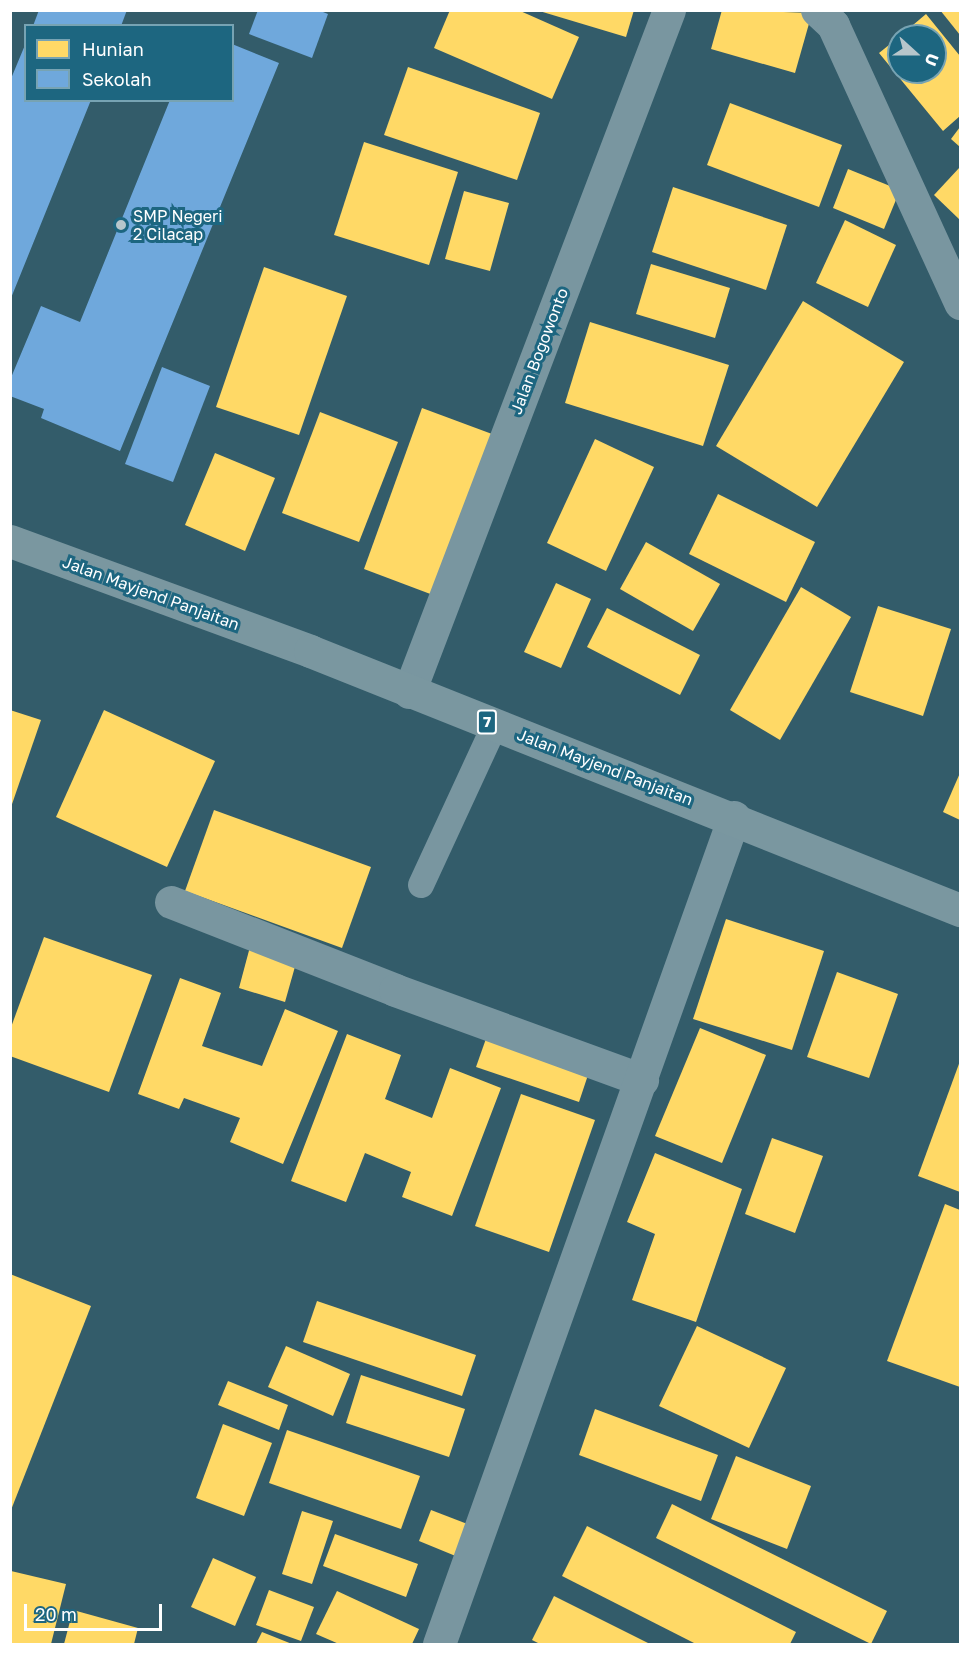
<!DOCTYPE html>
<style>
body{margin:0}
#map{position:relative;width:971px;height:1655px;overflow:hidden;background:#335c6a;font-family:"Golos Text",sans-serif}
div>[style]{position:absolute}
.homes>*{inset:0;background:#ffd966}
.schools>*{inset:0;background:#6fa8dc}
.lane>*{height:26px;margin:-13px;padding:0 13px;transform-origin:13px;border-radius:13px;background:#7996a0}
.street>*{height:33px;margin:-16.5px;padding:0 16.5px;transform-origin:16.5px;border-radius:16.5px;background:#7996a0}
.highway>*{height:33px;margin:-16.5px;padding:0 16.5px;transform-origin:16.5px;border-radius:16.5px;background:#7a97a0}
.dots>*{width:16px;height:16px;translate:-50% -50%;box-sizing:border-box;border:3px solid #1d6680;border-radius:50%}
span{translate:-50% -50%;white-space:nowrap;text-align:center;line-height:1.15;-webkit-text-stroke:6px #1d6680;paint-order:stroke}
.shield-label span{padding:2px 4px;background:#1d6680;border:2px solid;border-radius:4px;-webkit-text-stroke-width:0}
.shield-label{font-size:15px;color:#fff;font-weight:700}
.poi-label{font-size:16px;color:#fff}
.left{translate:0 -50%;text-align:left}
.street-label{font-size:16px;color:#fff}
.frame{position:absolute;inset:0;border:12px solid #fff;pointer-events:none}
.legend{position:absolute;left:24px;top:24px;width:210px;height:78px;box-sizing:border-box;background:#1d6680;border:2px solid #77a3b3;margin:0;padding:8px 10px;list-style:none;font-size:18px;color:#fff}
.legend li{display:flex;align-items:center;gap:12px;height:30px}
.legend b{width:30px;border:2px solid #77a3b3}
.north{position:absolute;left:887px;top:24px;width:60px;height:60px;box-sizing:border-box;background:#1d6680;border:2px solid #77a3b3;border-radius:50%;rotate:111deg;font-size:16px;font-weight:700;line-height:24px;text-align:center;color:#fff}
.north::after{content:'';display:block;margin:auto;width:21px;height:27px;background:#b8c6cb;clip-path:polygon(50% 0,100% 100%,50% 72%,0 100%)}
.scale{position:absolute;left:24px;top:1604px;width:138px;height:27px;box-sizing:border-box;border:3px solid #fff;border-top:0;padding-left:8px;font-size:18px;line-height:21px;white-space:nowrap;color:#fff;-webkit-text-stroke:4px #1d6680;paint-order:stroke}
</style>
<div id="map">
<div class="homes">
<i style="clip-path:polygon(450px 10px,518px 10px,579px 37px,552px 99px,434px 48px)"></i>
<i style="clip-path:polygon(536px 10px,634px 10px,626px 37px)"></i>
<i style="clip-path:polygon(722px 10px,812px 13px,795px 73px,711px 49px)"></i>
<i style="clip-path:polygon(940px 10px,960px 10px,960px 35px)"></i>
<i style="clip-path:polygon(926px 14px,960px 56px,960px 116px,943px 131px,879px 53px,899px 37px,899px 72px,935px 72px,935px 36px,900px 36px)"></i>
<i style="clip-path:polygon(408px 67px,540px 113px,517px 180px,384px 135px)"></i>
<i style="clip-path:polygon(730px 103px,842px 145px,819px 207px,707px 165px)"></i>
<i style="clip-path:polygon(960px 127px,960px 147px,951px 139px)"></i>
<i style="clip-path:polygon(364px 142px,458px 172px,429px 265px,334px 235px)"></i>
<i style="clip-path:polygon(960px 167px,960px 220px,934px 195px)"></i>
<i style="clip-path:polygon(848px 169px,900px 190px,884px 229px,833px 208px)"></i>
<i style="clip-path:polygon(673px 187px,787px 225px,766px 290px,652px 252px)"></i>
<i style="clip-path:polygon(464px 191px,509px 203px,490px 271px,445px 259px)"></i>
<i style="clip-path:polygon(845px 220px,896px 245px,868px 307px,816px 283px)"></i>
<i style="clip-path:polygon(651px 264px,730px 288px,715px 338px,636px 314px)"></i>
<i style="clip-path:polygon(264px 267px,347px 296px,299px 435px,216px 407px)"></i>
<i style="clip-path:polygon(803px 301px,904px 362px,817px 507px,716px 446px)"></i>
<i style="clip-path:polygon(590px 322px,729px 365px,703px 446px,565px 403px)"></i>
<i style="clip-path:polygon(422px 408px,492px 434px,433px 595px,364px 569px)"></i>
<i style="clip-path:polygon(320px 412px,398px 442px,359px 542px,282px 513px)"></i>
<i style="clip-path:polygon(595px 439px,654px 467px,606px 571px,547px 543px)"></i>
<i style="clip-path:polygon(215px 453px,275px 478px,245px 551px,185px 525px)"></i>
<i style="clip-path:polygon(718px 494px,815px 542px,786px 602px,689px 554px)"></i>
<i style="clip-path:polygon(646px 542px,720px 584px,693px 631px,620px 589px)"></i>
<i style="clip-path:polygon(556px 583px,591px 599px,561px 668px,524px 652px)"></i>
<i style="clip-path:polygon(801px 587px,851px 617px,780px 740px,730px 710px)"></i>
<i style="clip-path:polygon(878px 606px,951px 629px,923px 716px,850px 692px)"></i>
<i style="clip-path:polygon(607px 608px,700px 655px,680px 695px,587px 647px)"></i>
<i style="clip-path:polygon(10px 710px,41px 720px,11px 807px,10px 807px)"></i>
<i style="clip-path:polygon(104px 710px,215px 761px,167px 867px,56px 817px)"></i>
<i style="clip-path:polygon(960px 773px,960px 820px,943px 812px)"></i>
<i style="clip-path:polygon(214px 810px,371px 867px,342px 948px,185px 891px)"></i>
<i style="clip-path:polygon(726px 919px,824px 951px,792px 1050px,693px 1019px)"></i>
<i style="clip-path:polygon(44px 937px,152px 975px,109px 1092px,10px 1056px,10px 1030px)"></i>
<i style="clip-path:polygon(251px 943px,298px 956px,285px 1002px,239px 988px)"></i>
<i style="clip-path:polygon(837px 972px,898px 994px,869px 1078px,807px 1057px)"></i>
<i style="clip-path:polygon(180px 978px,221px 993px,202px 1046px,262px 1066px,285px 1009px,338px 1031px,283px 1164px,230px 1142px,240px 1118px,184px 1098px,179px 1109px,138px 1094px)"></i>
<i style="clip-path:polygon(700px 1028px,766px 1055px,722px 1163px,655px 1136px)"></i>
<i style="clip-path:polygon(488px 1033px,590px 1069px,579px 1102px,476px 1067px)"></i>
<i style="clip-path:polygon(347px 1034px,401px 1055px,385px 1099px,432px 1118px,450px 1068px,501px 1088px,452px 1216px,402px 1197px,411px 1172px,365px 1153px,346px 1202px,291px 1181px)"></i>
<i style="clip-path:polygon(960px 1061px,960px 1192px,918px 1176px)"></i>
<i style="clip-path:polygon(521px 1094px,595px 1120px,549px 1252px,475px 1226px)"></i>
<i style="clip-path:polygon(772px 1138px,823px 1156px,795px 1233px,745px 1214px)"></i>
<i style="clip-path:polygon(655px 1153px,742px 1189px,696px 1322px,632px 1300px,655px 1234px,627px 1222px)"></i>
<i style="clip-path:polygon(945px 1204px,960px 1210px,960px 1387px,887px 1361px)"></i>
<i style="clip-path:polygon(10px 1274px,91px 1306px,11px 1510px,10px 1510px)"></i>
<i style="clip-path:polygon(317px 1301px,476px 1355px,462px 1396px,303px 1342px)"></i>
<i style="clip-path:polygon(697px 1326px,786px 1368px,749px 1448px,659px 1406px)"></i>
<i style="clip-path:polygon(286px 1346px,350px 1374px,333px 1416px,268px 1387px)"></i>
<i style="clip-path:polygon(361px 1375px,465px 1409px,449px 1457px,346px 1423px)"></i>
<i style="clip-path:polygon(228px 1381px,288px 1405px,279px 1430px,218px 1405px)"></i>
<i style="clip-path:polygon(595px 1409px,718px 1455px,701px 1501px,579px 1455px)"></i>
<i style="clip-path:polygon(223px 1424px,272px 1443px,244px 1516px,196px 1498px)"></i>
<i style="clip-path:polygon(287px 1430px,420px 1476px,401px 1529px,269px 1483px)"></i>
<i style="clip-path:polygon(736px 1456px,811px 1486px,787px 1549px,711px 1519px)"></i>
<i style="clip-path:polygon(672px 1504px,887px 1611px,871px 1644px,656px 1538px)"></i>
<i style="clip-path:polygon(431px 1510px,470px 1525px,458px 1557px,419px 1541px)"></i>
<i style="clip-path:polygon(302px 1511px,333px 1521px,312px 1584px,282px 1574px)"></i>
<i style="clip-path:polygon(587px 1526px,796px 1632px,790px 1644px,696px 1644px,562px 1576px)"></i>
<i style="clip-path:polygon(335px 1534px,418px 1564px,406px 1597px,323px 1566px)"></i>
<i style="clip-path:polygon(213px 1558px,256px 1577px,235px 1626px,191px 1607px)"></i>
<i style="clip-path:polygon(11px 1571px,66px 1584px,51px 1644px,10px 1644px)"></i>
<i style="clip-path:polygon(269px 1590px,314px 1607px,301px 1641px,256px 1625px)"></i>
<i style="clip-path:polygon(337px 1591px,419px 1629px,412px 1644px,339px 1644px,316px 1634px)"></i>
<i style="clip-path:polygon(554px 1596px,650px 1644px,540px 1644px,532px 1640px)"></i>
<i style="clip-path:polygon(73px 1610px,138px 1628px,134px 1644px,64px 1644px)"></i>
<i style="clip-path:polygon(262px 1632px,292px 1644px,256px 1644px)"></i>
</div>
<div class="schools">
<i style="clip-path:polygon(39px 10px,127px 10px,121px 26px,33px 26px)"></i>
<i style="clip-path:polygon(258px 10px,318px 10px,328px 14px,312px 58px,249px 34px)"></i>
<i style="clip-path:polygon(232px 44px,279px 63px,120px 451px,41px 418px,44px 409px,10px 396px,10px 380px,41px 306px,80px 322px,170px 100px,232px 100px)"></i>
<i style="clip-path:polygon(25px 45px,26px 100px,91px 100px,11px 298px,10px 81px)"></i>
<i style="clip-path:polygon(162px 367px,210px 386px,173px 482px,125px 464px)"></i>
</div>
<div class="lane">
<i style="left:421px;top:885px;width:176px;rotate:-65.2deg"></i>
</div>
<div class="street">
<i style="left:817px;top:10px;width:22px;rotate:43deg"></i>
<i style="left:833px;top:25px;width:306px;rotate:65.4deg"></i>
<i style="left:409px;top:692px;width:730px;rotate:-69.13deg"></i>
<i style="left:171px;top:902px;width:241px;rotate:21.4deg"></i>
<i style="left:395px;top:990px;width:263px;rotate:20deg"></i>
<i style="left:439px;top:1644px;width:878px;rotate:-70.37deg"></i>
</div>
<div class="highway">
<i style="left:10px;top:541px;width:320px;rotate:20.1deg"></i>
<i style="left:310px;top:651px;width:700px;rotate:21.73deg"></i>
</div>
<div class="dots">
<i style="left:121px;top:225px;background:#b8c6cb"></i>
</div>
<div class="shield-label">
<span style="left:487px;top:722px">7</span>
</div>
<div class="poi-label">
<span class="left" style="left:133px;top:225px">SMP Negeri<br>2 Cilacap</span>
</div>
<div class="street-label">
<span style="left:539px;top:351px;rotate:-69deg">Jalan Bogowonto</span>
<span style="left:151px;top:593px;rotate:20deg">Jalan Mayjend Panjaitan</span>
<span style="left:605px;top:767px;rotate:21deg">Jalan Mayjend Panjaitan</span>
</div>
<div class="frame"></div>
<ul class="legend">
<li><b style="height:16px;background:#ffd966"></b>Hunian</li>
<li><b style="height:16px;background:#6fa8dc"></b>Sekolah</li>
</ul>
<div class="north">U</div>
<div class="scale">20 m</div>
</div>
